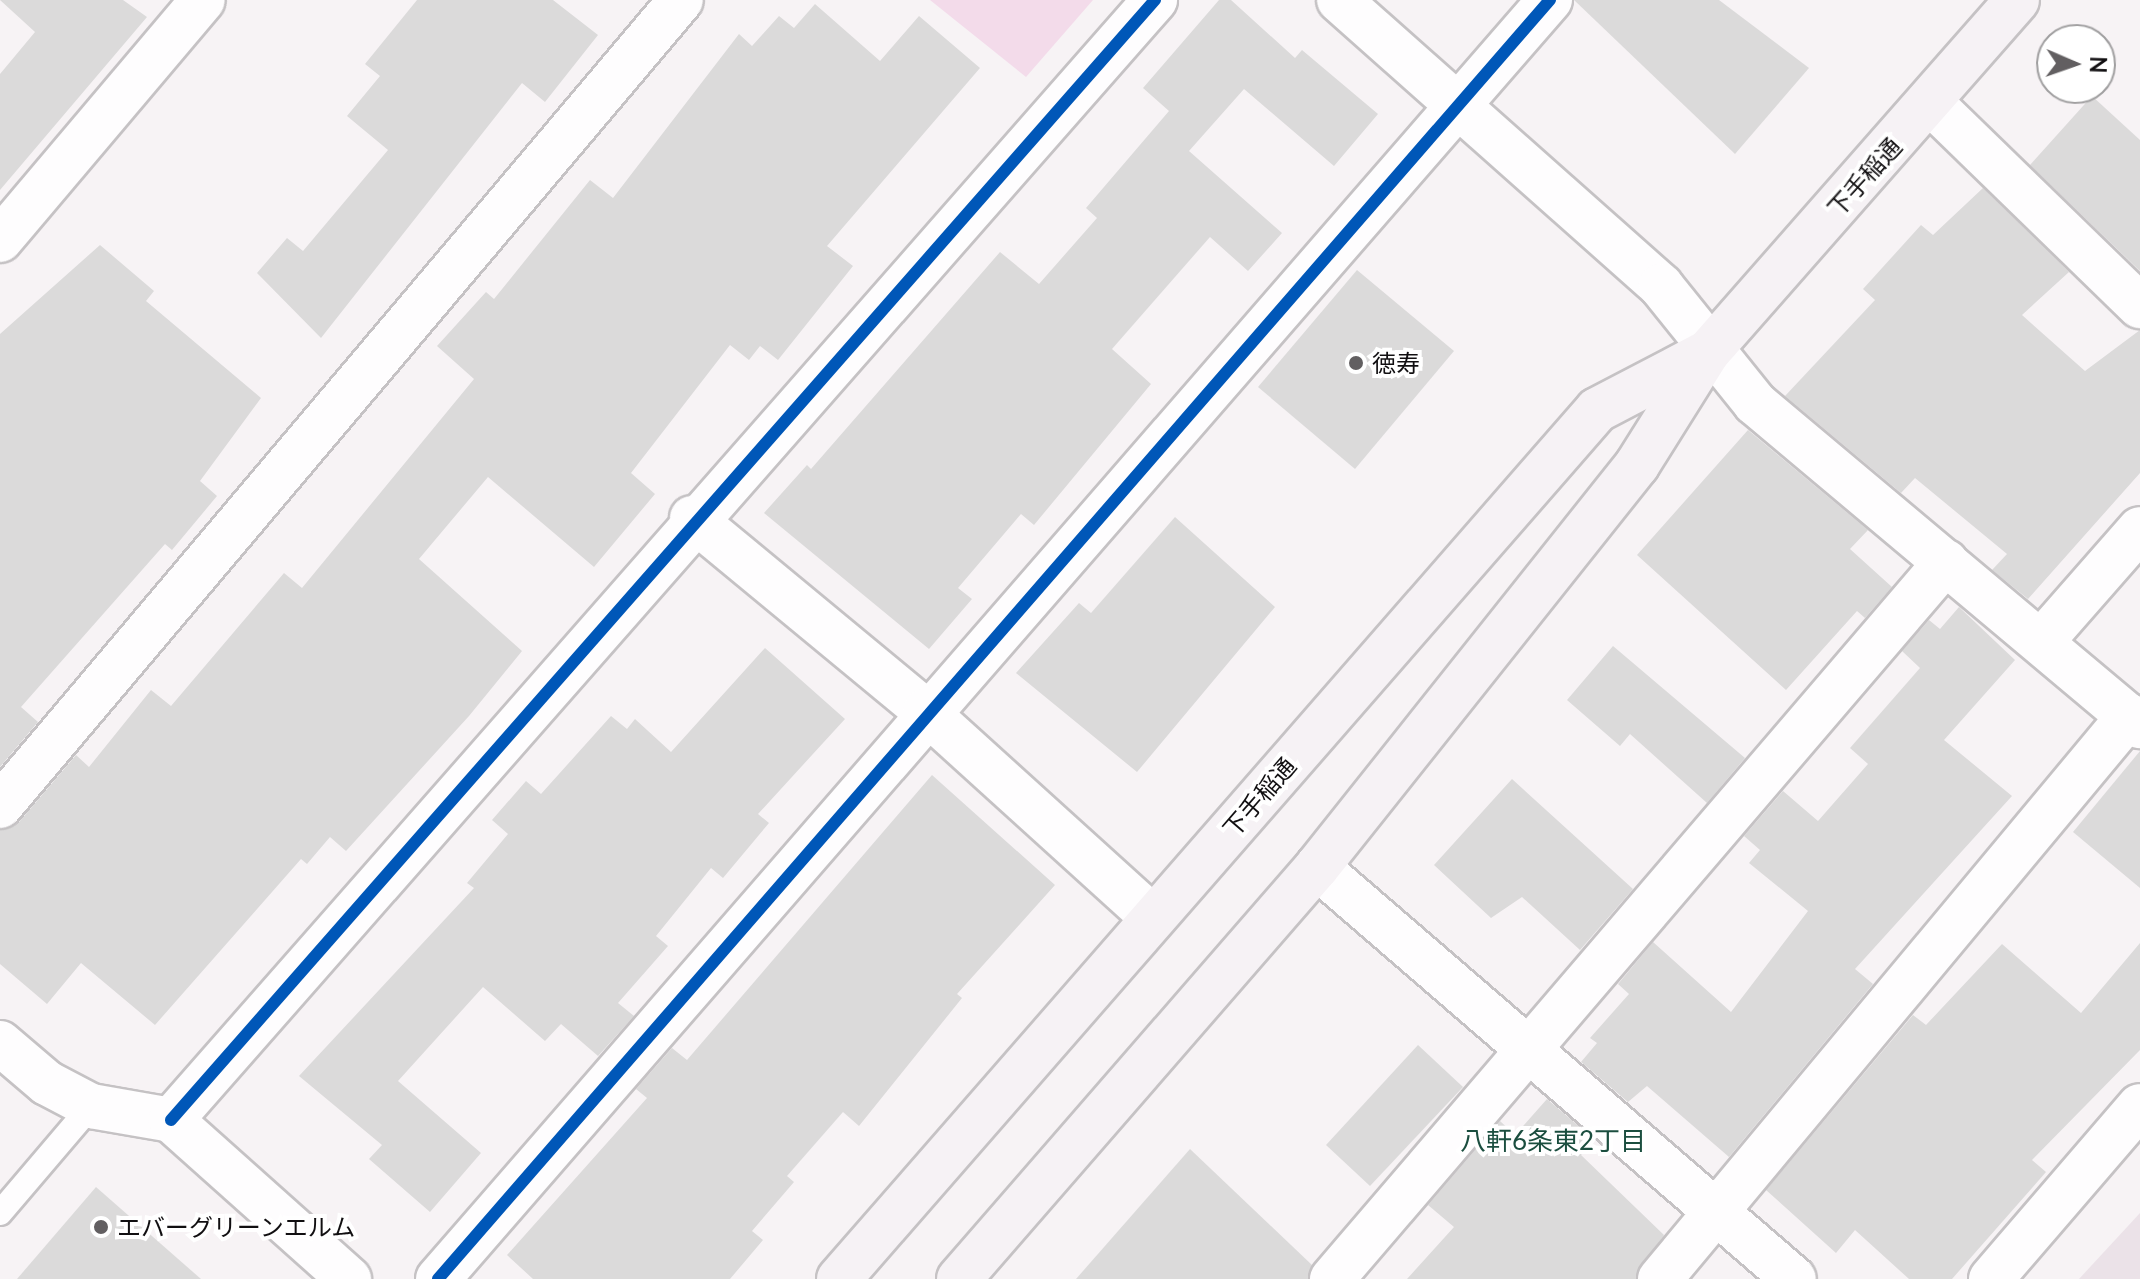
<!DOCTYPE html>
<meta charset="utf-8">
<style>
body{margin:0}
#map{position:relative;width:2140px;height:1279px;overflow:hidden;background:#f7f3f5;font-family:Lato,"Noto Sans JP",sans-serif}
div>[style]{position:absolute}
.built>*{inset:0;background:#ebe2e8}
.green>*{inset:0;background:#f3dbea}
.building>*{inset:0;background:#dbdada}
.roads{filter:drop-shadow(2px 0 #c5c2c4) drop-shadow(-2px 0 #c5c2c4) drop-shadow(0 2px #c5c2c4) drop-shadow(0 -2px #c5c2c4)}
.service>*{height:24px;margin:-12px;padding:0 12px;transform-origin:12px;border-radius:12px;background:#fefdfe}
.minor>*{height:44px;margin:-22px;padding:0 22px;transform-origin:22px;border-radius:22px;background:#fefdfe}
.secondary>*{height:44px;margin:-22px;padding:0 22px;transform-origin:22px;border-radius:22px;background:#f6f2f5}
.cycleway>*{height:12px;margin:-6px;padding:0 6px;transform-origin:6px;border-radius:6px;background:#0057b8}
.dots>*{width:22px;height:22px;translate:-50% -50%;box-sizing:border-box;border:4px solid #fff;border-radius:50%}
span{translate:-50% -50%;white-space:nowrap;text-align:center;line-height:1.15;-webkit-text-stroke:8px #fff;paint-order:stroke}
.street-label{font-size:24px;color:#110f11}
.poi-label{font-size:24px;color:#110f11}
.left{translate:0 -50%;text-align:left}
.neighbourhood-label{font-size:26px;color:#1b4e3f}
.north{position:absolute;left:2036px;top:24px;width:80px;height:80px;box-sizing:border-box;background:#fff;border:2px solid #a09fa0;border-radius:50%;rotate:92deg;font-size:22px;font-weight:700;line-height:32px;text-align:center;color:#110f11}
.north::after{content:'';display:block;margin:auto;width:28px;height:36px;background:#625f61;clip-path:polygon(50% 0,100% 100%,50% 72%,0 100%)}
</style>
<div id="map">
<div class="built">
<i style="clip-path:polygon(2140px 1213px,2140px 1279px,2079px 1279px)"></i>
</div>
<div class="green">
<i style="clip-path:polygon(930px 0,1093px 0,1026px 77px)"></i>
</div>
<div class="building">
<i style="clip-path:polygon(0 0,123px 0,147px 17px,0 190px,0 74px,35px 32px)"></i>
<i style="clip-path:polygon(417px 0,553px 0,598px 35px,545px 102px,522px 83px,321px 338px,257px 273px,287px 238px,303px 251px,388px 150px,347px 116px,380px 76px,365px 64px)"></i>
<i style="clip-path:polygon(1219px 0,1231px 0,1295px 58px,1302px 50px,1378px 114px,1334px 166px,1244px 89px,1189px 151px,1282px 233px,1248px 271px,1210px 237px,1112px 349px,1151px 384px,1034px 525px,1021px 514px,958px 588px,972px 599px,929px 649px,764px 513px,807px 465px,811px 469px,1000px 252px,1039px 284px,1097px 218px,1086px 208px,1169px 111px,1143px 88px)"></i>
<i style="clip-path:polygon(1574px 0,1719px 0,1809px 68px,1735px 154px)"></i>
<i style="clip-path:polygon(815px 4px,880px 61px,919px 16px,980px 68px,827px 246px,853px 266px,778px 360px,760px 346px,749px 360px,730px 345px,631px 473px,655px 494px,594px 567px,488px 477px,419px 559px,522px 651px,469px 716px,346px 851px,330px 837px,307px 864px,301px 859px,155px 1025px,81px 963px,47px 1004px,0 964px,0 830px,19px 822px,76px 755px,89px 767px,151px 690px,171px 706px,284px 573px,302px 588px,474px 379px,437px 346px,486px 292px,494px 299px,590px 180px,613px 198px,739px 34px,752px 46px,779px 16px,794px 28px)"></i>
<i style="clip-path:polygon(2092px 96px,2140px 140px,2140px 271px,2030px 165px)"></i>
<i style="clip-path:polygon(1983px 188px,2069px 272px,2022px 315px,2085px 371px,2140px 330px,2140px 473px,2028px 599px,1992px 570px,2007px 554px,1915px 478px,1901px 493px,1785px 396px,1875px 300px,1863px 289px,1921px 225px,1933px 235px)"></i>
<i style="clip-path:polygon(100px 245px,154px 291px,146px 301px,261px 398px,200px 481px,217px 496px,172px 550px,165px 544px,21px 707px,38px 722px,0 767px,0 334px)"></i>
<i style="clip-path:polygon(1357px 270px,1454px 351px,1355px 469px,1258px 387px)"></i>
<i style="clip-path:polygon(1748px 430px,1868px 530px,1850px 549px,1892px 587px,1865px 618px,1857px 611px,1786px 690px,1637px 555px)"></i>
<i style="clip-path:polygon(1175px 517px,1275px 607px,1137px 772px,1016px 673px,1079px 603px,1091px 613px)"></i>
<i style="clip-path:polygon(1959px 607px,2015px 660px,1944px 740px,2012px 796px,1855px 969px,1873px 984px,1729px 1157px,1647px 1086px,1628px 1102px,1581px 1062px,1597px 1043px,1590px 1038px,1629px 994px,1618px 984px,1653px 942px,1731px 1012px,1808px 911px,1749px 863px,1760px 850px,1744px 836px,1783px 791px,1818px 821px,1868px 764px,1850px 748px,1920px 668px,1902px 651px,1929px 620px,1940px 629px)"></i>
<i style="clip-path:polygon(1613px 646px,1745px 758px,1707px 803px,1630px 734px,1620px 746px,1567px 700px)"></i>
<i style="clip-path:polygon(765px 648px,845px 719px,758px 814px,769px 823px,723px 878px,711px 868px,656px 936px,668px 946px,618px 1003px,634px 1016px,598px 1056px,561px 1024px,545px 1041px,483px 987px,398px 1081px,481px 1153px,430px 1212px,369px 1159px,382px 1145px,299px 1076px,474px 888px,467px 883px,508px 834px,492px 820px,526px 781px,541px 794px,611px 716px,627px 729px,635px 719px,671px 752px)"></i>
<i style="clip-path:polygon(2140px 751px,2140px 888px,2073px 832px)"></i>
<i style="clip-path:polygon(932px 775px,1055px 885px,957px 994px,962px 998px,859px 1126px,843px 1112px,787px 1176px,794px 1182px,752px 1231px,763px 1240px,730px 1279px,533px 1279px,507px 1255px,647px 1098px,636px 1089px,672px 1048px,687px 1060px)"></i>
<i style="clip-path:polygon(1512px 779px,1633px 889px,1580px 950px,1522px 897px,1491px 918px,1434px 865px)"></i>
<i style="clip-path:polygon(2140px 943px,2140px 1050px,2032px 1160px,2046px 1172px,1952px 1279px,1909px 1279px,1855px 1230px,1836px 1253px,1766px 1190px,1913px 1015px,1926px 1025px,2002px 944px,2081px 1013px)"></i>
<i style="clip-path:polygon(1418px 1045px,1463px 1087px,1370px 1186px,1326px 1145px)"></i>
<i style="clip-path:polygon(1547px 1099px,1594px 1139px,1581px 1155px,1664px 1235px,1636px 1279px,1407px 1279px,1454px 1227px,1428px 1205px,1500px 1121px,1515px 1135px)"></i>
<i style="clip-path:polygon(1190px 1149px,1312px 1265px,1308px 1279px,1076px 1279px)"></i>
<i style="clip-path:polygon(96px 1187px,201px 1279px,17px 1279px)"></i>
</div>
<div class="roads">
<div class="service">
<i style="left:0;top:1213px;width:140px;rotate:-49.6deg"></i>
</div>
<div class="minor">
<i style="left:1339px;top:0;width:431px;rotate:41.6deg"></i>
<i style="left:1661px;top:286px;width:150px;rotate:51.2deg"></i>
<i style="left:1755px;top:403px;width:503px;rotate:40deg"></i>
<i style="left:1930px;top:102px;width:293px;rotate:44.2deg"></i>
<i style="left:0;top:240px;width:314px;rotate:-49.8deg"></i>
<i style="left:692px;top:518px;width:303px;rotate:39.6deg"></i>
<i style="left:925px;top:711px;width:308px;rotate:42.2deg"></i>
<i style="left:2041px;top:642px;width:150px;rotate:-48.8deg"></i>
<i style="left:0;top:806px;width:1055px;rotate:-49.81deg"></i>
<i style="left:1317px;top:867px;width:630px;rotate:40.82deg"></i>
<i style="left:0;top:1043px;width:62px;rotate:40.4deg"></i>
<i style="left:47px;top:1083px;width:50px;rotate:27.6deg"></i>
<i style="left:91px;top:1106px;width:81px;rotate:9.9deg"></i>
<i style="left:171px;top:1120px;width:239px;rotate:41.8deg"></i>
<i style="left:171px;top:1120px;width:1491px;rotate:-48.7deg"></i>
<i style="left:438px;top:1279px;width:1695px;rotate:-49deg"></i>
<i style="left:1332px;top:1279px;width:944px;rotate:-49.43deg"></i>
<i style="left:1660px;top:1279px;width:733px;rotate:-50.2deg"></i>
<i style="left:1991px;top:1279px;width:228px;rotate:-49.3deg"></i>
</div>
<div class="secondary">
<i style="left:839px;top:1279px;width:1153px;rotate:-48.9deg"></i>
<i style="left:1597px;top:410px;width:125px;rotate:-27.6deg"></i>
<i style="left:959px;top:1279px;width:546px;rotate:-49.01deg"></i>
<i style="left:1317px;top:867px;width:514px;rotate:-51.48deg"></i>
<i style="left:1637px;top:465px;width:133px;rotate:-57.9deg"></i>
<i style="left:1708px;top:352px;width:468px;rotate:-48.7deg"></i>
</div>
</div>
<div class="cycleway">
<i style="left:171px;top:1120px;width:1491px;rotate:-48.7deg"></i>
<i style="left:438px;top:1279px;width:1695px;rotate:-49deg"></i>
</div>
<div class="dots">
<i style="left:1356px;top:363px;background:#625f61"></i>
<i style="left:101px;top:1227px;background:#625f61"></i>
</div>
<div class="street-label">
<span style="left:1864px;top:177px;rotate:-48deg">下手稲通</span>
<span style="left:1259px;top:797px;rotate:-49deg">下手稲通</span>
</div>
<div class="poi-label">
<span class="left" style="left:1372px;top:363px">徳寿</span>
<span class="left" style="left:117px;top:1227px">エバーグリーンエルム</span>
</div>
<div class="neighbourhood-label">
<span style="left:1553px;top:1141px">八軒6条東2丁目</span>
</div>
<div class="north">N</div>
</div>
